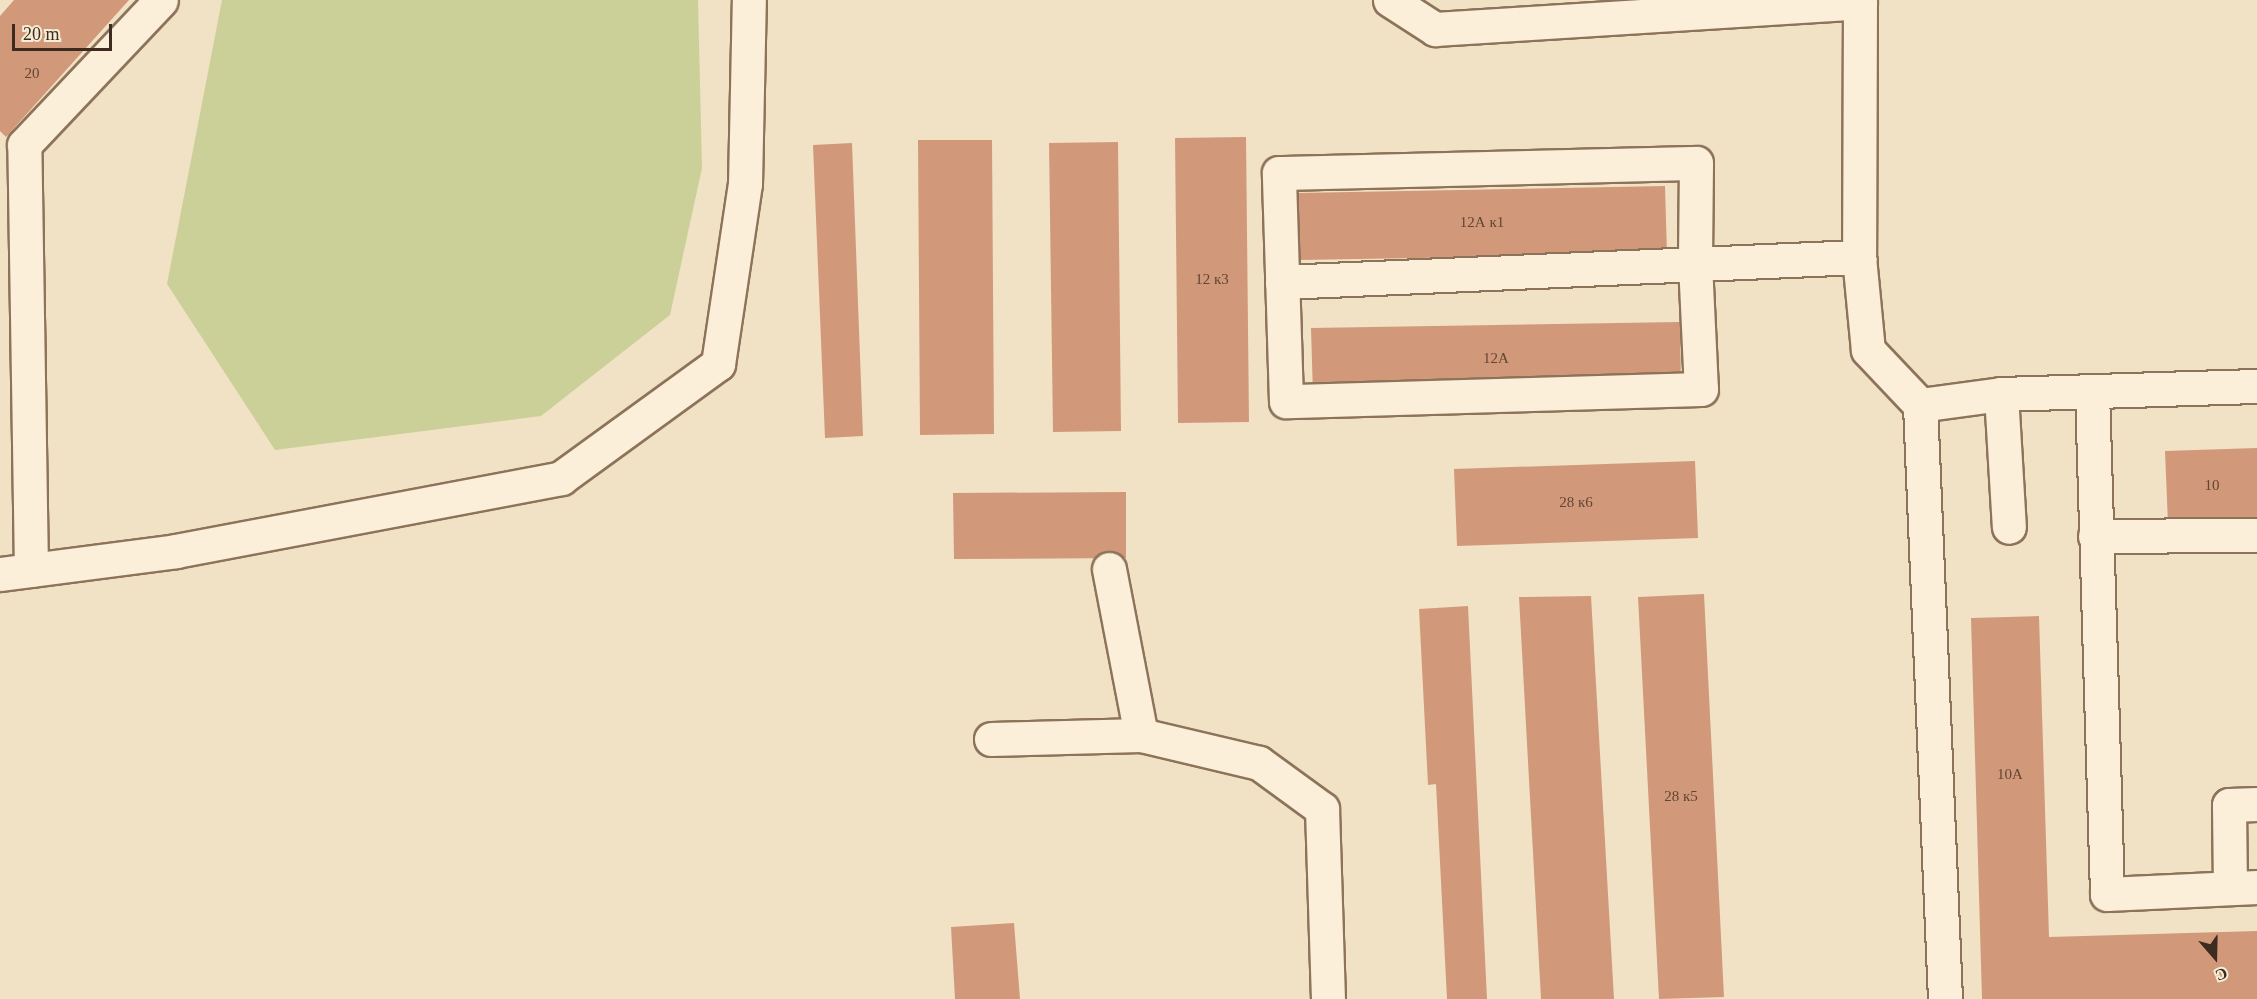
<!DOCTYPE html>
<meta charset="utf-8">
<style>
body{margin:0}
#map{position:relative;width:2257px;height:999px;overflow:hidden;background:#f1e2c5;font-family:"Times New Roman",serif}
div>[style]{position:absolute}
.green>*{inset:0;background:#cbd098}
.building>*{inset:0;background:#d19979}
.roads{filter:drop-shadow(2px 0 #8d735a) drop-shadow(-2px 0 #8d735a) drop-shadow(0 2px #8d735a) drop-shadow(0 -2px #8d735a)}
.minor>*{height:33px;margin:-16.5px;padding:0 16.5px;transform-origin:16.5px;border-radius:16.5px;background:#fbefd9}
span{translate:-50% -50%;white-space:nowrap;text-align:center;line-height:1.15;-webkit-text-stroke:6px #f7ecd5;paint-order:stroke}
.number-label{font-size:15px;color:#614635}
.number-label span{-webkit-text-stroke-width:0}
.north{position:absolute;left:2185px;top:927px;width:60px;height:60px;-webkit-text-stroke:4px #f7ecd5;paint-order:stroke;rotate:160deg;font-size:16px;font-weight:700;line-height:24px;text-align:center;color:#3c2b1e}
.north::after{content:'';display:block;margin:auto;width:21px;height:27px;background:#3c2b1e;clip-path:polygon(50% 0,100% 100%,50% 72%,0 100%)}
.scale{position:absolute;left:12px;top:24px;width:100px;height:27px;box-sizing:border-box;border:3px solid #3c2b1e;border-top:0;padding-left:8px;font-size:18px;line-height:21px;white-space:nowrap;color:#3c2b1e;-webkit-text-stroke:4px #f7ecd5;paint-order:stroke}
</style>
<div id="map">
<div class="green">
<i style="clip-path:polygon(222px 0,698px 0,702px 168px,670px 315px,541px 416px,275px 450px,167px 284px)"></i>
</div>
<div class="building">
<i style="clip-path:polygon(14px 0,129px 0,6px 137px,0 131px,0 16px)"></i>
<i style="clip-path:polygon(1246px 137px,1249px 422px,1178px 423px,1175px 138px)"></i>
<i style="clip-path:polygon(918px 140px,992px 140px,994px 434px,920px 435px)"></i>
<i style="clip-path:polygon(1118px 142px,1121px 431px,1053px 432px,1049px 143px)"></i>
<i style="clip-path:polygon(852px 143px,863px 436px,825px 438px,813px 145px)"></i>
<i style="clip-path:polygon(1665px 186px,1667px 254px,1298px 260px,1297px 193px)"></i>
<i style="clip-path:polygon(1680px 322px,1681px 389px,1313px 396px,1311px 328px)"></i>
<i style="clip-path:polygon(2257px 448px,2257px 521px,2168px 524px,2165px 451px)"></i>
<i style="clip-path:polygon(1695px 461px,1698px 538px,1457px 546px,1454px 469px)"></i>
<i style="clip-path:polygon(1126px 492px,1126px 558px,954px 559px,953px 493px)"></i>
<i style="clip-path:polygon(1704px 594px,1724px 997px,1659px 999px,1638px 597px)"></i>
<i style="clip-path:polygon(1591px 596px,1614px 999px,1541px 999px,1519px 597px)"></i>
<i style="clip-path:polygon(1468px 606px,1487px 999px,1447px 999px,1436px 784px,1428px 785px,1419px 609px)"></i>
<i style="clip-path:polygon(2039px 616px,2049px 937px,2257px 931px,2257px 999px,1982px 999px,1971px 618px)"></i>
<i style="clip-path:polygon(1014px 923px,1020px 999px,955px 999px,951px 927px)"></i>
</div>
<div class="roads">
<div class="minor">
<i style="left:1390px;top:0;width:54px;rotate:32.8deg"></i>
<i style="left:1435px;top:29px;width:426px;rotate:-3.6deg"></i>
<i style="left:1860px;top:0;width:257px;rotate:90.2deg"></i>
<i style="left:1859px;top:257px;width:93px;rotate:84.5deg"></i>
<i style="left:1868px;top:350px;width:76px;rotate:46.6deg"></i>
<i style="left:1920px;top:405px;width:595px;rotate:87.59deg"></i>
<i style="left:1696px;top:163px;width:100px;rotate:90.6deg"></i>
<i style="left:1695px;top:263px;width:126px;rotate:87.3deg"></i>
<i style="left:1701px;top:389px;width:415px;rotate:178.3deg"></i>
<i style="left:1286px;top:401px;width:228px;rotate:-91.8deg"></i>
<i style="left:1279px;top:173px;width:417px;rotate:-1.4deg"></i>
<i style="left:1282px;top:282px;width:578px;rotate:-2.48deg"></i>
<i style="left:2092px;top:391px;width:503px;rotate:88.29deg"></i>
<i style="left:2107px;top:894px;width:150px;rotate:-2.7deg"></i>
<i style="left:2001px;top:394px;width:133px;rotate:86.6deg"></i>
<i style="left:1920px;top:405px;width:82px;rotate:-7.7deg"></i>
<i style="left:2001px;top:394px;width:256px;rotate:-1.8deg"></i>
<i style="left:2095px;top:536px;width:162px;rotate:-0.4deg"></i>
<i style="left:1109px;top:569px;width:169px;rotate:79.1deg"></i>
<i style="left:31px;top:570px;width:425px;rotate:-90.9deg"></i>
<i style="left:24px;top:145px;width:199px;rotate:-46.6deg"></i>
<i style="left:0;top:574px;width:177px;rotate:-7.4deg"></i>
<i style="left:176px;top:551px;width:392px;rotate:-10.7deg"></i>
<i style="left:561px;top:478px;width:194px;rotate:-36deg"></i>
<i style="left:718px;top:364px;width:182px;rotate:-81.5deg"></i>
<i style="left:745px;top:184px;width:184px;rotate:-88.8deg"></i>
<i style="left:991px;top:739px;width:150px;rotate:-1.5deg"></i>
<i style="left:1141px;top:735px;width:121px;rotate:13.3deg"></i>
<i style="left:1259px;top:763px;width:78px;rotate:36.1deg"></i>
<i style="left:1322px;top:809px;width:190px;rotate:88.2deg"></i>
<i style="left:2230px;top:888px;width:83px;rotate:-90.7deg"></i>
<i style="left:2229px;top:805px;width:28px;rotate:-2deg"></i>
</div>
</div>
<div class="number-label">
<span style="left:32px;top:74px">20</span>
<span style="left:1482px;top:223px">12А к1</span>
<span style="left:1212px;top:280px">12 к3</span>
<span style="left:1496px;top:359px">12А</span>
<span style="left:2212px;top:486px">10</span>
<span style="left:1576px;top:503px">28 к6</span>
<span style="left:2010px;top:775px">10А</span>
<span style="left:1681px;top:797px">28 к5</span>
</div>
<div class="north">С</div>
<div class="scale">20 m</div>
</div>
